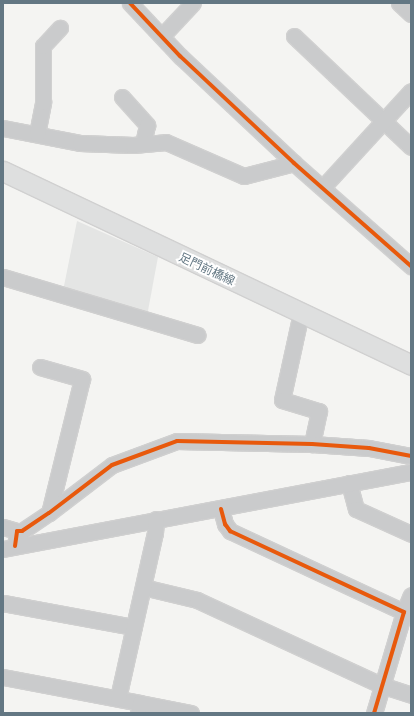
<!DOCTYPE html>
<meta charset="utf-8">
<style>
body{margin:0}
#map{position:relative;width:414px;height:716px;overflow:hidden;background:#f4f4f2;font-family:"Golos Text","Noto Sans JP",sans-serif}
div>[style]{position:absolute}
.built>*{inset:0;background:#e4e5e4}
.roads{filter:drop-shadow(1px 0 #d0d0d0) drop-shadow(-1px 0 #d0d0d0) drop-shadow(0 1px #d0d0d0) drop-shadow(0 -1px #d0d0d0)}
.minor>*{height:15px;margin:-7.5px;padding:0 7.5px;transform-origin:7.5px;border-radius:7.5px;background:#cacbcc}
.major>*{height:19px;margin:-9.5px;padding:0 9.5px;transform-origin:9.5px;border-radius:9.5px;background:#dedfdf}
.cycleway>*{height:4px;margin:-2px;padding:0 2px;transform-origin:2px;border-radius:2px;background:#e8590c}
span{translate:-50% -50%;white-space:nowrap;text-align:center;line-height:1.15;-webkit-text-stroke:4px #fff;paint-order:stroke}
.street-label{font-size:12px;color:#637783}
.frame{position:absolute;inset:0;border:4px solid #637783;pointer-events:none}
</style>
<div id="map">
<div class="built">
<i style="clip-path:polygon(77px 221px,158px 257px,147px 316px,63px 291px)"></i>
</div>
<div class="roads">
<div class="minor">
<i style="left:130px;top:3px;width:73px;rotate:46.7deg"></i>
<i style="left:180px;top:56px;width:156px;rotate:43.2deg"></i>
<i style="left:294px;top:163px;width:156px;rotate:41.4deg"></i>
<i style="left:399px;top:3px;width:16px;rotate:43deg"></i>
<i style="left:162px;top:36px;width:45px;rotate:-46.8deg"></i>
<i style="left:294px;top:36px;width:161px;rotate:43.5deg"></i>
<i style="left:122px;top:97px;width:38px;rotate:48deg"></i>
<i style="left:147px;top:125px;width:19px;rotate:102deg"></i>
<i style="left:3px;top:128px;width:78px;rotate:11deg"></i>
<i style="left:80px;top:143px;width:53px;rotate:2.2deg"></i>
<i style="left:133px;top:145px;width:33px;rotate:-5deg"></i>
<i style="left:166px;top:142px;width:85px;rotate:23.6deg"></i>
<i style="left:244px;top:176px;width:52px;rotate:-14.6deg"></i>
<i style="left:37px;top:134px;width:33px;rotate:-79deg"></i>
<i style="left:43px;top:102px;width:56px;rotate:-90deg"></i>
<i style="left:43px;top:46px;width:25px;rotate:-47deg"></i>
<i style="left:323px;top:187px;width:130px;rotate:-47.5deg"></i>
<i style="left:3px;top:277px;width:203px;rotate:16.6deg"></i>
<i style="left:301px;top:313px;width:89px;rotate:102.3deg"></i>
<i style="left:282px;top:400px;width:39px;rotate:17deg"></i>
<i style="left:319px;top:411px;width:34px;rotate:102deg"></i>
<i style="left:40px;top:367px;width:44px;rotate:15.9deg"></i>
<i style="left:82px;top:379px;width:138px;rotate:103.8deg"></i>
<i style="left:349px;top:483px;width:27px;rotate:75deg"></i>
<i style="left:356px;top:509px;width:60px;rotate:24.4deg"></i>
<i style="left:221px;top:509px;width:16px;rotate:75deg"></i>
<i style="left:225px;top:524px;width:9px;rotate:54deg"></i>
<i style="left:230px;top:531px;width:192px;rotate:25deg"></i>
<i style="left:404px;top:612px;width:105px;rotate:106.5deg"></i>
<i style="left:3px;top:527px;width:15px;rotate:16deg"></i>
<i style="left:15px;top:546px;width:15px;rotate:-82deg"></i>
<i style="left:17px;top:531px;width:5px"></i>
<i style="left:22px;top:531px;width:32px;rotate:-34deg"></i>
<i style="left:49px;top:513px;width:79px;rotate:-37.3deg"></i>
<i style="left:112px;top:465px;width:69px;rotate:-20.3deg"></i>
<i style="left:177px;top:441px;width:135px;rotate:1.3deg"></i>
<i style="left:312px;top:444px;width:57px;rotate:4deg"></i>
<i style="left:369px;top:448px;width:43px;rotate:10.8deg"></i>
<i style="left:3px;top:549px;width:415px;rotate:-10.7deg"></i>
<i style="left:143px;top:587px;width:56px;rotate:13.5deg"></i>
<i style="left:197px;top:600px;width:203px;rotate:24.8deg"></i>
<i style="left:381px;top:685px;width:32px;rotate:18deg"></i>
<i style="left:3px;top:603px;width:133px;rotate:10.4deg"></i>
<i style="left:404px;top:612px;width:18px;rotate:-68deg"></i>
<i style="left:3px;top:677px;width:139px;rotate:10.7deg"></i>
<i style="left:118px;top:698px;width:169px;rotate:-77.4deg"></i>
<i style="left:155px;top:533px;width:14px;rotate:-86deg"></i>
<i style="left:138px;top:713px;width:10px;rotate:-79deg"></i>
<i style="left:140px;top:703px;width:52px;rotate:11.1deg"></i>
</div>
<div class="major">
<i style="left:3px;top:171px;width:452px;rotate:25.4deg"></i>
</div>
</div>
<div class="cycleway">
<i style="left:130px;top:3px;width:73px;rotate:46.7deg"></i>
<i style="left:180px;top:56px;width:156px;rotate:43.2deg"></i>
<i style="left:294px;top:163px;width:156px;rotate:41.4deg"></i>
<i style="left:221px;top:509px;width:16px;rotate:75deg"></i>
<i style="left:225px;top:524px;width:9px;rotate:54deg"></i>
<i style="left:230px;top:531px;width:192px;rotate:25deg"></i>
<i style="left:404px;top:612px;width:105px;rotate:106.5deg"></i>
<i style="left:15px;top:546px;width:15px;rotate:-82deg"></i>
<i style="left:17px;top:531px;width:5px"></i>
<i style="left:22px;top:531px;width:32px;rotate:-34deg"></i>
<i style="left:49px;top:513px;width:79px;rotate:-37.3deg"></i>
<i style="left:112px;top:465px;width:69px;rotate:-20.3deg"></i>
<i style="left:177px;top:441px;width:135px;rotate:1.3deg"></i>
<i style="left:312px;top:444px;width:57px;rotate:4deg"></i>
<i style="left:369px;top:448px;width:43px;rotate:10.8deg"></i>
</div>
<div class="street-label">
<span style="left:207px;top:269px;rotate:25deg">足門前橋線</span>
</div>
<div class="frame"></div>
</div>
